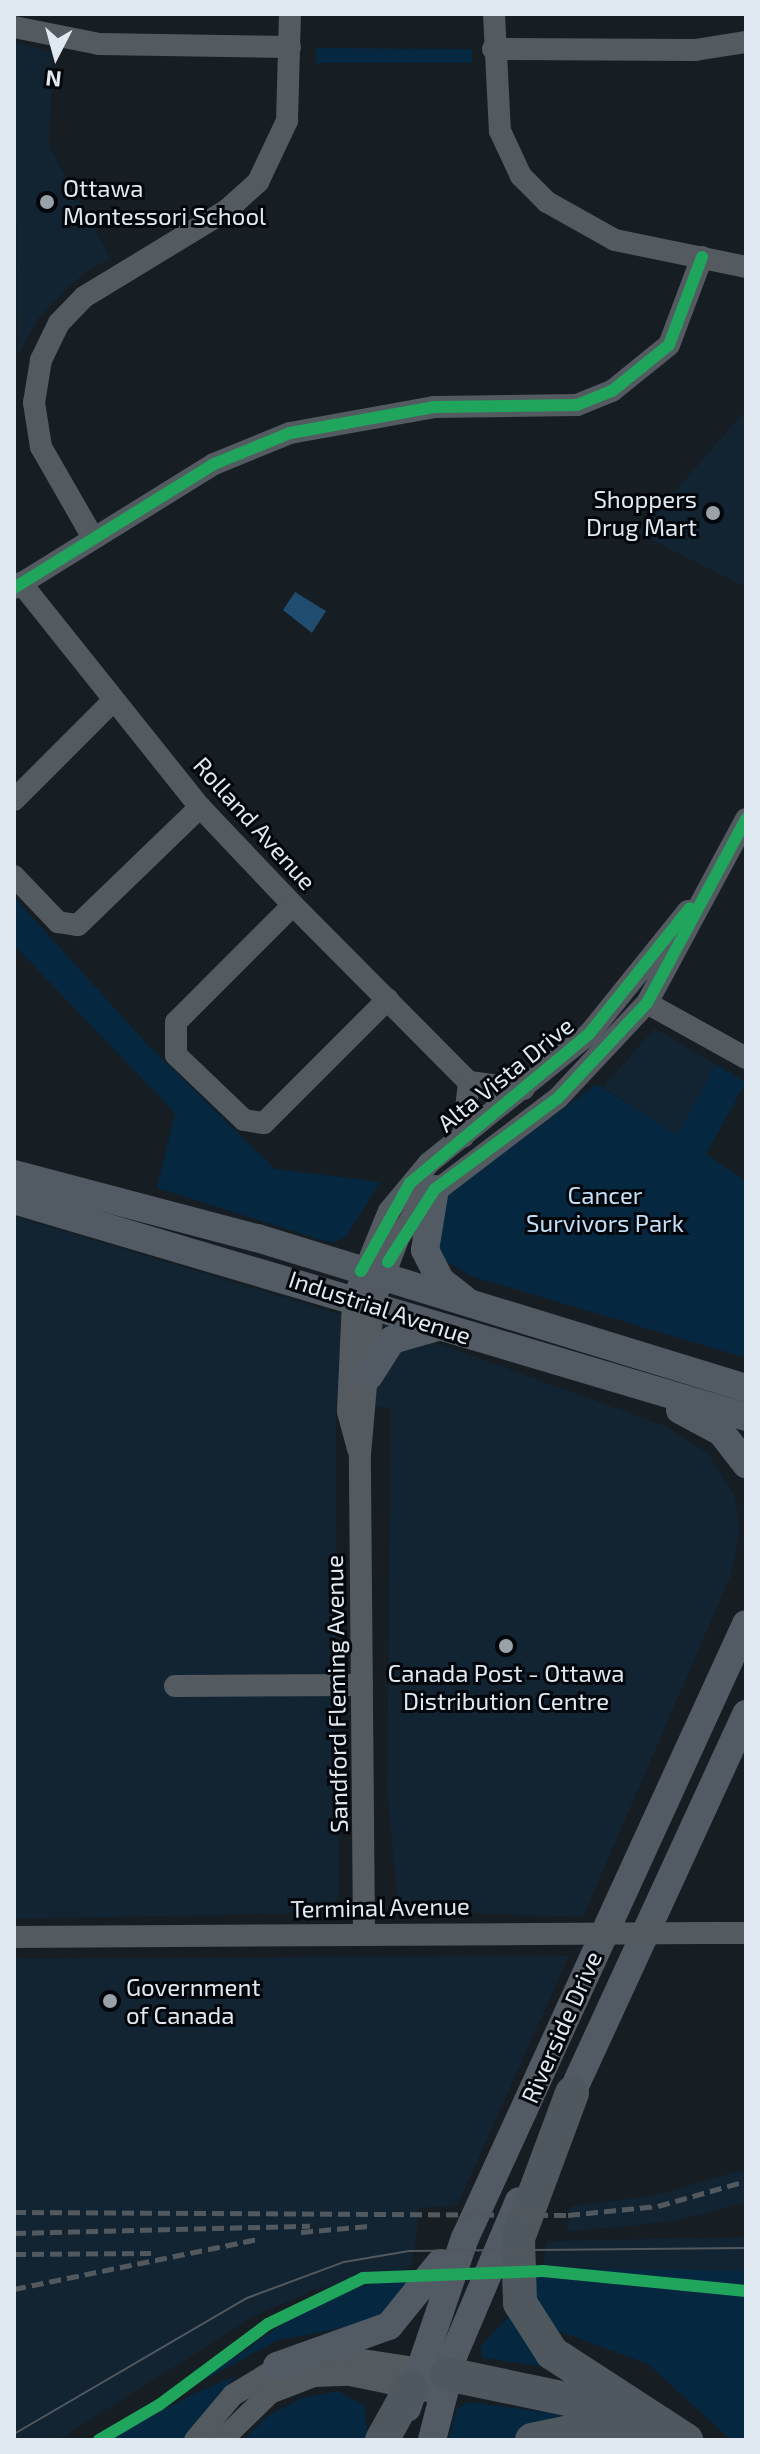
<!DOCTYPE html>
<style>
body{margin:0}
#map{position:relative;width:760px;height:2454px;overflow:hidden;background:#161d23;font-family:"Exo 2",sans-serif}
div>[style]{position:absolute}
.built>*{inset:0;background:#122332}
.green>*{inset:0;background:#062740}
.water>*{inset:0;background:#1f4c6f}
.minor>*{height:22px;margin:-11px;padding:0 11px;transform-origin:11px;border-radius:11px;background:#535a60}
.major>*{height:28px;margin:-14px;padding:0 14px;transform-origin:14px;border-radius:14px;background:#525b63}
.highway>*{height:34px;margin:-17px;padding:0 17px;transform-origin:17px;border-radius:17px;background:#4f585f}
.tram>*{height:2px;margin:-1px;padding:0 1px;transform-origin:1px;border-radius:1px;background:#52595e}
.rail>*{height:5px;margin-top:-2.5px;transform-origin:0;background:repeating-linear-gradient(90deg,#52595e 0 12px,transparent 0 18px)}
.minor-bridge>*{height:22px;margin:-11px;padding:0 11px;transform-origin:11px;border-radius:11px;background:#535a60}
.cycleway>*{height:12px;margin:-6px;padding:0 6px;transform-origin:6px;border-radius:6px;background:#20a55d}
.dots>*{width:22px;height:22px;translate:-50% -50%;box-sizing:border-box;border:4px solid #03070c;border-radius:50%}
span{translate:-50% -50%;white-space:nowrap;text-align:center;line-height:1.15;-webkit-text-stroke:6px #03070c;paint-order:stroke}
.poi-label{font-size:24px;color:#e0e9f1}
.left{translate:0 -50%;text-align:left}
.right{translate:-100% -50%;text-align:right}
.street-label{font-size:24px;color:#e0e9f1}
.park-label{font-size:24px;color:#c4e0f8}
.frame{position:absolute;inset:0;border:16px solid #e0e9f1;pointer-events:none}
.north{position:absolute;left:16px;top:16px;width:80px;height:80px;-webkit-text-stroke:6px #03070c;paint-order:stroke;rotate:186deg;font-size:22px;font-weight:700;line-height:32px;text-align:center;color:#e0e9f1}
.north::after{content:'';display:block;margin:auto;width:28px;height:36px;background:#e0e9f1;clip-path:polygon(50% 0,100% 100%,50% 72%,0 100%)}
</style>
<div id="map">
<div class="built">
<i style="clip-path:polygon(14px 41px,53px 53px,49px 146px,111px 259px,85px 272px,39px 317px,18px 356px)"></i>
<i style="clip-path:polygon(746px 410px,746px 587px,638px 533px)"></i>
<i style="clip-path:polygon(655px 1028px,716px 1065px,677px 1135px,603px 1087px)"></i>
<i style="clip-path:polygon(14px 1216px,442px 1345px,663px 1425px,708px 1453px,735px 1496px,740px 1530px,731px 1575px,583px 1917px,410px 1911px,397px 1899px,387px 1788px,391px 1408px,336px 1405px,339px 1897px,325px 1913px,14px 1919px)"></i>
<i style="clip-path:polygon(569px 1956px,457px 2206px,420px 2208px,411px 2268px,313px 2290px,253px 2317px,58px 2440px,14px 2440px,14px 1958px)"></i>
<i style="clip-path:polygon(746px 2169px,746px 2202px,676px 2221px,567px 2232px,571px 2206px,652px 2196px)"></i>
<i style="clip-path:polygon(746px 2237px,746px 2271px,543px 2268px,547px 2241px)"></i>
</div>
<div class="green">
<i style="clip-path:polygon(316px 48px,472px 49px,472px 63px,316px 63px)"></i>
<i style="clip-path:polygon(14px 897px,148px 1045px,275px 1169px,380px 1182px,346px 1237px,331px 1243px,157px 1188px,175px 1113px,14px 945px)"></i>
<i style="clip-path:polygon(716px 1065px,746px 1082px,706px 1154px,746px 1181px,746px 1358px,471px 1276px,438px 1256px,443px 1197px,597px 1084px,677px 1135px)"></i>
<i style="clip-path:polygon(543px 2268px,746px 2271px,746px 2440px,731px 2440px,648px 2364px,553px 2329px,533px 2305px,534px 2277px)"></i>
<i style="clip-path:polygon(402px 2275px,412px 2277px,391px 2310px,364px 2324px,278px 2340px,193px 2386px,318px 2299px)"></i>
<i style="clip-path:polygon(514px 2311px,546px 2367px,483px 2358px,480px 2347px)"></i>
<i style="clip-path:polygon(236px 2376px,182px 2440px,106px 2440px,195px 2393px)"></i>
<i style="clip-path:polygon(338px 2391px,365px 2406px,367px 2440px,244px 2440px,266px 2417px,302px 2398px)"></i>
<i style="clip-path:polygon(468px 2402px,567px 2415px,515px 2440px,448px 2440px,457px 2409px)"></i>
</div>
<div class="water">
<i style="clip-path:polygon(295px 592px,326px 611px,312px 633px,283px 610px)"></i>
</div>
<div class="minor">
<i style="left:494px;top:14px;width:117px;rotate:87.1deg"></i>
<i style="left:500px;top:131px;width:50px;rotate:65deg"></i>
<i style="left:521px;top:176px;width:37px;rotate:45deg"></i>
<i style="left:547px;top:202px;width:78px;rotate:29.2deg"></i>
<i style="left:615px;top:240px;width:134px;rotate:11.6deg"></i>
<i style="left:14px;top:27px;width:87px;rotate:11.3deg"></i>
<i style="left:99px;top:44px;width:191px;rotate:0.9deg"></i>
<i style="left:493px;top:49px;width:202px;rotate:0.3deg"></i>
<i style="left:695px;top:50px;width:52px;rotate:-8.9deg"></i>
<i style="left:92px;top:536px;width:103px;rotate:-119.8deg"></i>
<i style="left:41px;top:447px;width:45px;rotate:-99deg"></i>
<i style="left:34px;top:403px;width:44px;rotate:-80.8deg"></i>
<i style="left:41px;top:360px;width:41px;rotate:-64.1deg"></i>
<i style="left:59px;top:323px;width:36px;rotate:-46deg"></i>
<i style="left:84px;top:297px;width:167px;rotate:-31.3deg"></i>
<i style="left:227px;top:210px;width:42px;rotate:-42.1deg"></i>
<i style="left:258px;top:182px;width:68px;rotate:-64.6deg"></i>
<i style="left:287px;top:121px;width:107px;rotate:-88.4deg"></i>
<i style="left:21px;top:583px;width:287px;rotate:51.4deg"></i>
<i style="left:200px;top:807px;width:135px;rotate:46.5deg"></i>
<i style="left:293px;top:905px;width:250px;rotate:45.2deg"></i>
<i style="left:469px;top:1082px;width:55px;rotate:7.3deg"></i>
<i style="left:14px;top:588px;width:235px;rotate:-31.8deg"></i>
<i style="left:214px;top:464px;width:82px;rotate:-22.2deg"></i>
<i style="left:290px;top:433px;width:146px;rotate:-10.2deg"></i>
<i style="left:434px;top:407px;width:143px;rotate:-0.8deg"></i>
<i style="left:577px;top:405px;width:38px;rotate:-22deg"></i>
<i style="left:612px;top:391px;width:73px;rotate:-38.9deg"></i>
<i style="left:669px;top:345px;width:94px;rotate:-69.4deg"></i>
<i style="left:14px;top:800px;width:141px;rotate:-45deg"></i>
<i style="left:14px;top:876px;width:64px;rotate:46.3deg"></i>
<i style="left:58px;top:922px;width:20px;rotate:9deg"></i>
<i style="left:78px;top:925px;width:170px;rotate:-44deg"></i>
<i style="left:293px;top:905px;width:165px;rotate:135deg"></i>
<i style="left:176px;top:1022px;width:33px;rotate:90deg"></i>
<i style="left:176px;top:1055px;width:94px;rotate:43.7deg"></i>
<i style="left:244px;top:1120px;width:20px;rotate:9deg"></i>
<i style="left:264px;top:1123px;width:175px;rotate:-45deg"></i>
<i style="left:647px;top:1003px;width:113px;rotate:29.1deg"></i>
<i style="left:463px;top:1137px;width:55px;rotate:-83.8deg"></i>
<i style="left:358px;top:1449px;width:39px;rotate:-105deg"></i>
<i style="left:348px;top:1411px;width:112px;rotate:-87.4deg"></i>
<i style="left:353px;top:1299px;width:95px;rotate:-67.8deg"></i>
<i style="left:389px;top:1211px;width:62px;rotate:-50.2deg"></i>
<i style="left:429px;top:1163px;width:206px;rotate:-38.9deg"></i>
<i style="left:589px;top:1034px;width:158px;rotate:-51.2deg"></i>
<i style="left:175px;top:1686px;width:187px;rotate:-0.3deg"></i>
<i style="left:705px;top:1933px;width:41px"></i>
<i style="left:364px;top:1934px;width:480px;rotate:-90.5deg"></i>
<i style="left:360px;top:1454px;width:151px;rotate:-85deg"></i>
<i style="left:373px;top:1304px;width:72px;rotate:-68.8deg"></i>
<i style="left:399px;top:1237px;width:45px;rotate:-56deg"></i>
<i style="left:424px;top:1200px;width:168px;rotate:-37.3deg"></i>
<i style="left:558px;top:1098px;width:130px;rotate:-46.9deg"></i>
<i style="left:647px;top:1003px;width:209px;rotate:-61.7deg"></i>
<i style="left:14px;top:1937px;width:519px;rotate:-0.33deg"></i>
<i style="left:323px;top:2354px;width:112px;rotate:8.7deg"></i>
<i style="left:195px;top:2440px;width:59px;rotate:-49.8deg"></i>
<i style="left:233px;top:2395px;width:66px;rotate:-31.3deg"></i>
<i style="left:222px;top:2440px;width:67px;rotate:-44.4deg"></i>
<i style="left:270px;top:2393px;width:47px;rotate:-21.1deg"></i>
<i style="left:314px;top:2376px;width:36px;rotate:-2deg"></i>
<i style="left:350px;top:2375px;width:94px;rotate:11.7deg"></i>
</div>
<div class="major">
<i style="left:14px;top:1174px;width:251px;rotate:14.8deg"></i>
<i style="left:257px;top:1238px;width:511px;rotate:17.05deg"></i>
<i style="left:435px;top:1189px;width:62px;rotate:99.3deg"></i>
<i style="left:425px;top:1250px;width:35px;rotate:63deg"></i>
<i style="left:441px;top:1281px;width:29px;rotate:38deg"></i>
<i style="left:14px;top:1200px;width:763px;rotate:16.51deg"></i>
<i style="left:369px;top:1376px;width:43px;rotate:-57.4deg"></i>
<i style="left:392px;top:1340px;width:47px;rotate:-16.1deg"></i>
<i style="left:680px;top:1410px;width:47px;rotate:28.2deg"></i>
<i style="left:721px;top:1432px;width:41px;rotate:52deg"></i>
<i style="left:564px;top:2110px;width:436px;rotate:-65.3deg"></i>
<i style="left:277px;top:2366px;width:119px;rotate:-19.7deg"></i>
<i style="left:389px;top:2326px;width:81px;rotate:-51deg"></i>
<i style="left:407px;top:2408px;width:180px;rotate:-71.2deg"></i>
<i style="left:465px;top:2238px;width:675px;rotate:-65.41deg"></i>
<i style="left:432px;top:2440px;width:89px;rotate:-75.7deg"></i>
<i style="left:454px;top:2354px;width:166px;rotate:-67deg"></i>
</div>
<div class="highway">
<i style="left:572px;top:2093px;width:155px;rotate:110.4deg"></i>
<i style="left:518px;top:2238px;width:65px;rotate:88.2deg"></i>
<i style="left:520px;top:2303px;width:59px;rotate:57.4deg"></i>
<i style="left:552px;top:2353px;width:160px;rotate:33deg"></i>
<i style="left:447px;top:2374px;width:186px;rotate:11.8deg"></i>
<i style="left:382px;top:2440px;width:60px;rotate:-60.9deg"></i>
<i style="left:532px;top:2440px;width:48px;rotate:-12deg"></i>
<i style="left:579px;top:2430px;width:57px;rotate:10.1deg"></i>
</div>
<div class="tram">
<i style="left:14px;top:2434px;width:270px;rotate:-30.3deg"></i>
<i style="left:247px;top:2298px;width:103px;rotate:-20.4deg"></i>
<i style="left:344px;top:2262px;width:66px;rotate:-9.6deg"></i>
<i style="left:409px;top:2251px;width:337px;rotate:-0.5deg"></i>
</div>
<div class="rail">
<i style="left:14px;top:2212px;width:554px;rotate:0.31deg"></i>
<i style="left:568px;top:2215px;width:90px;rotate:-5.7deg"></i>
<i style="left:658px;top:2206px;width:91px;rotate:-15.9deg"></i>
<i style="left:301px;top:2232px;width:68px;rotate:-5deg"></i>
<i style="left:14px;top:2233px;width:296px;rotate:-1.4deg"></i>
<i style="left:14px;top:2254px;width:137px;rotate:-0.4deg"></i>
<i style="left:14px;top:2289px;width:248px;rotate:-11.6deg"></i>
</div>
<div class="minor-bridge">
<i style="left:533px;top:1934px;width:172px;rotate:-0.3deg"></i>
</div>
<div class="cycleway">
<i style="left:14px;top:588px;width:235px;rotate:-31.8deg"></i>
<i style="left:214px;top:464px;width:82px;rotate:-22.2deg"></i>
<i style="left:290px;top:433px;width:146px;rotate:-10.2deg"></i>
<i style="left:434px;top:407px;width:143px;rotate:-0.8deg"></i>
<i style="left:577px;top:405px;width:38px;rotate:-22deg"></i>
<i style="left:612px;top:391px;width:73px;rotate:-38.9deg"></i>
<i style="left:669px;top:345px;width:94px;rotate:-69.4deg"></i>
<i style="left:388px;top:1262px;width:87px;rotate:-57.2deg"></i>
<i style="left:435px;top:1189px;width:153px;rotate:-36.5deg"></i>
<i style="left:558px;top:1098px;width:130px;rotate:-46.9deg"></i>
<i style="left:647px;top:1003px;width:209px;rotate:-61.7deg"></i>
<i style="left:361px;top:1271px;width:101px;rotate:-60.9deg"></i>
<i style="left:410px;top:1183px;width:233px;rotate:-39.8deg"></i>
<i style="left:589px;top:1034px;width:161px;rotate:-51.3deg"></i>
<i style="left:99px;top:2440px;width:69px;rotate:-30.3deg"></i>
<i style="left:159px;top:2405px;width:136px;rotate:-36.6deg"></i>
<i style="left:268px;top:2324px;width:106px;rotate:-25.8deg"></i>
<i style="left:363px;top:2278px;width:180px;rotate:-2.2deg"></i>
<i style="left:543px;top:2271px;width:204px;rotate:5.6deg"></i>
</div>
<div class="dots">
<i style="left:47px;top:202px;background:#99a2a9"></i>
<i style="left:713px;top:513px;background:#99a2a9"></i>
<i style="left:506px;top:1646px;background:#99a2a9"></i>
<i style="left:110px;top:2001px;background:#99a2a9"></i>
</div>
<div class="poi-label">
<span class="left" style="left:63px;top:202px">Ottawa<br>Montessori School</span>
<span class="right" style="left:697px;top:513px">Shoppers<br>Drug Mart</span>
<span style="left:506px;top:1687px">Canada Post - Ottawa<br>Distribution Centre</span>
<span class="left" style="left:126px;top:2001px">Government<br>of Canada</span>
</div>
<div class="street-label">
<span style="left:255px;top:823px;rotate:48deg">Rolland Avenue</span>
<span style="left:505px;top:1074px;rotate:-39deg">Alta Vista Drive</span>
<span style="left:380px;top:1307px;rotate:18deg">Industrial Avenue</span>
<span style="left:336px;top:1694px;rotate:-91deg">Sandford Fleming Avenue</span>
<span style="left:380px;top:1907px;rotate:-1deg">Terminal Avenue</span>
<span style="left:561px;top:2027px;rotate:-66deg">Riverside Drive</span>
</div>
<div class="park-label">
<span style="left:605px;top:1209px">Cancer<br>Survivors Park</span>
</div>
<div class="frame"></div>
<div class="north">N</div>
</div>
